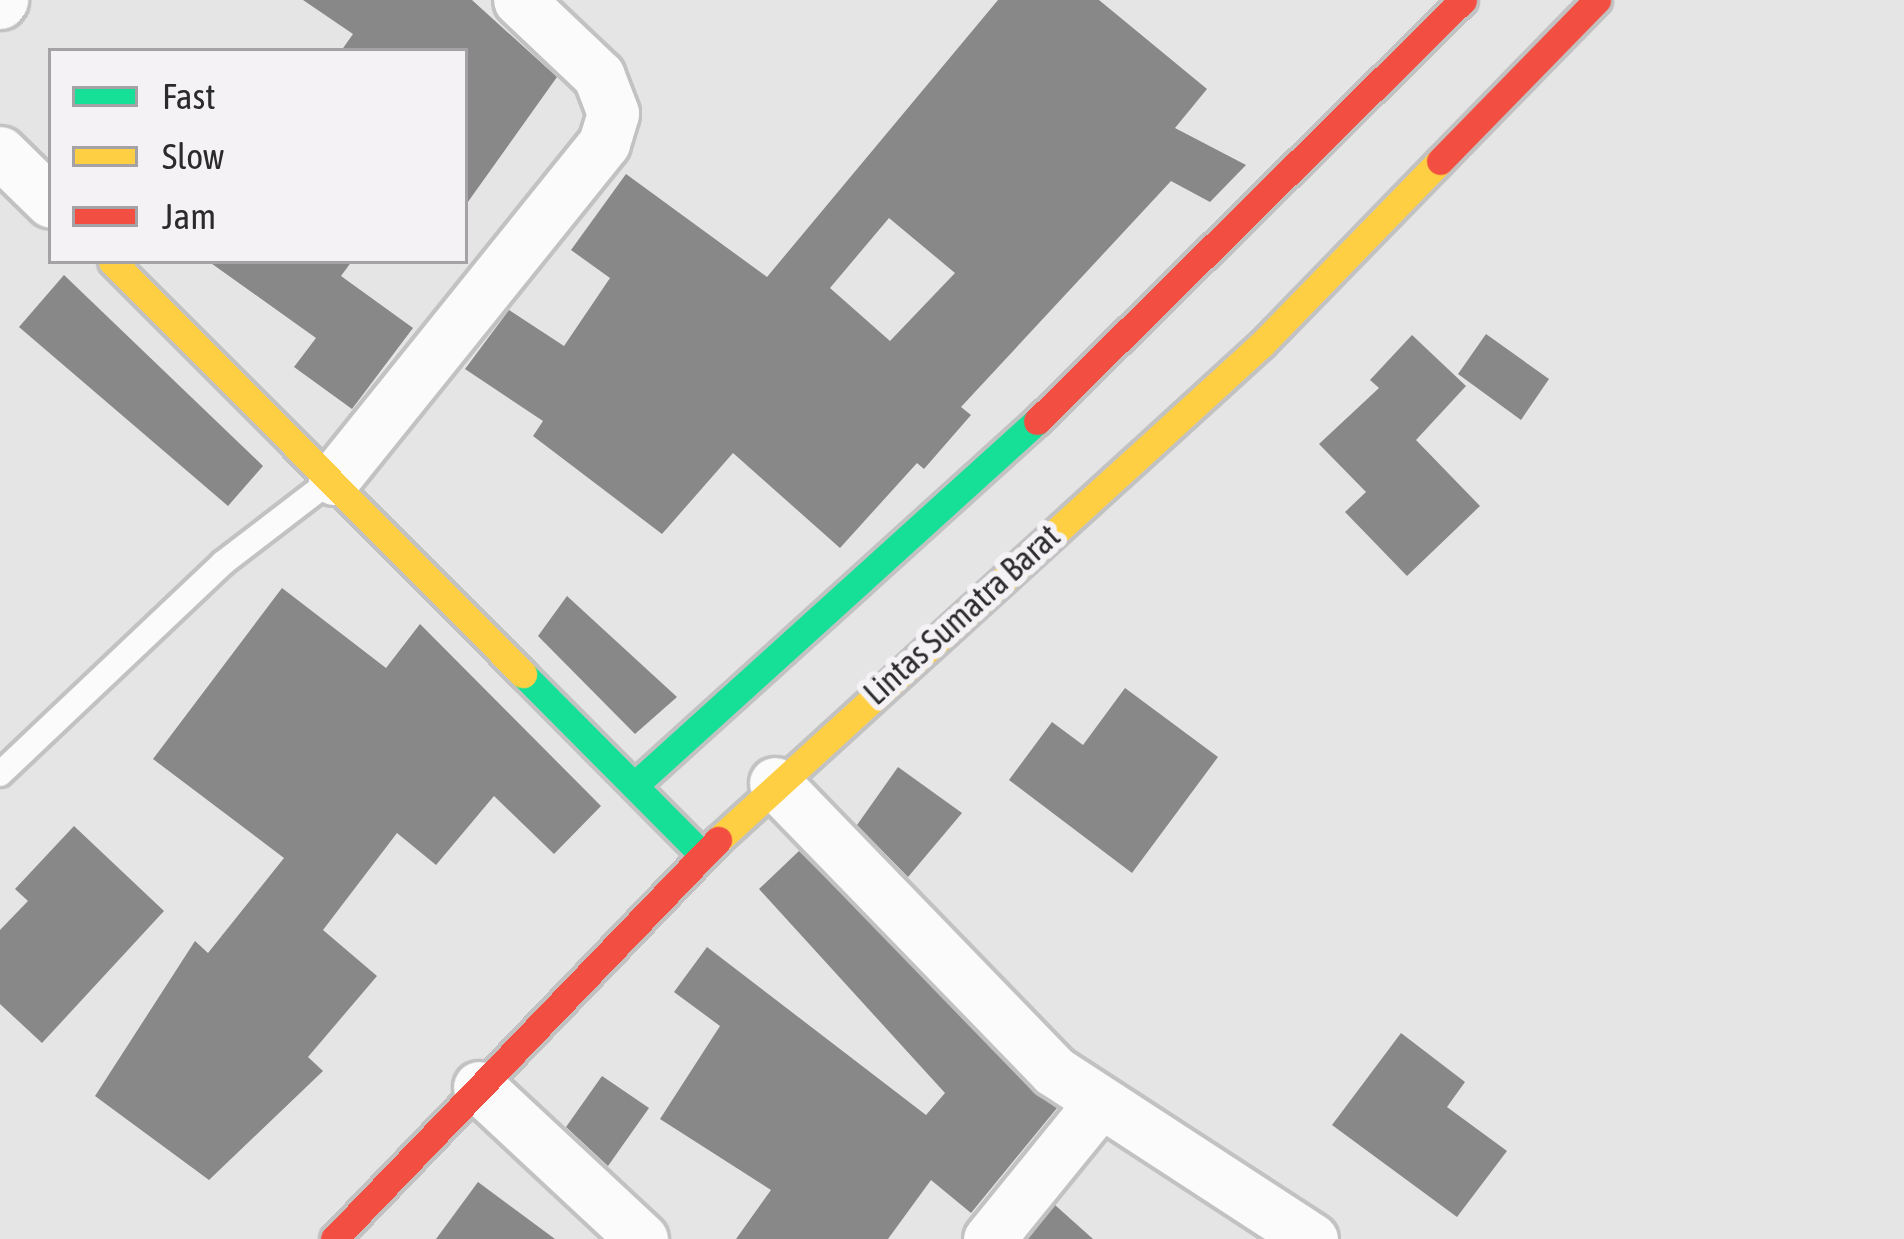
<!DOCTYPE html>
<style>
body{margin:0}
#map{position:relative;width:1904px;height:1239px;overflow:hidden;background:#e6e5e6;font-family:"Asap Condensed",sans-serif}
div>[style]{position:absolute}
.building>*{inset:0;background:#888889}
.roads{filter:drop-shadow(3px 0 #c2c2c3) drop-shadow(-3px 0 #c2c2c3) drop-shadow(0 3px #c2c2c3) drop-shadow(0 -3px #c2c2c3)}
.lane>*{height:24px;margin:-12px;padding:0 12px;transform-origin:12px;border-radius:12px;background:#fbfbfb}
.street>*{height:51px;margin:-25.5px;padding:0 25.5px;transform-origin:25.5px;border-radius:25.5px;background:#fbfbfb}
.fast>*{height:27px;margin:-13.5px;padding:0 13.5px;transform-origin:13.5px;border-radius:13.5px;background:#16e098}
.slow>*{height:27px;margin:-13.5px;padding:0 13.5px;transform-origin:13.5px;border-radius:13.5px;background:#ffcf43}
.jam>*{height:27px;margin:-13.5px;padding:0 13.5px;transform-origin:13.5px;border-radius:13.5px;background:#f24e42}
span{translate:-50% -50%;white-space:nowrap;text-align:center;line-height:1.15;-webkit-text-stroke:12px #f4f2f5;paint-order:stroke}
.street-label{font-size:33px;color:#2c2b2c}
.legend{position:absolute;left:48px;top:48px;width:420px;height:216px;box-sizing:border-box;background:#f4f2f5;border:3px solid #a4a2a5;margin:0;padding:15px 21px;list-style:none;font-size:36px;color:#2c2b2c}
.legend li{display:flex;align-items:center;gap:24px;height:60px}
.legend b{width:60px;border:3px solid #a4a2a5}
</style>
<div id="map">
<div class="building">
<i style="clip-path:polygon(303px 0,472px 0,557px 77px,465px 206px,465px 51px,341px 51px,353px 34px)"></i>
<i style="clip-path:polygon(evenodd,998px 0,1099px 0,1207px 89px,1175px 128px,1246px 165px,1210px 202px,1171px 181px,961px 407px,971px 415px,924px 469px,917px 463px,840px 548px,733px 453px,662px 534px,533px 436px,543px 421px,465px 369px,509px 310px,564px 346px,610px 278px,571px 250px,626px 174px,767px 277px,998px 0,889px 218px,955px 273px,890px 341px,830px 288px,889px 218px)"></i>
<i style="clip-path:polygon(208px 261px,352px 261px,341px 276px,413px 328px,352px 409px,294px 367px,316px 338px)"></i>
<i style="clip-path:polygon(64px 275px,263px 466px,228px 506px,19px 327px)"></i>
<i style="clip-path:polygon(1486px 334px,1549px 379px,1521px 420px,1458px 374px)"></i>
<i style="clip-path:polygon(1412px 335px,1466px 386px,1416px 440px,1480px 506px,1407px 576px,1345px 512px,1366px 492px,1319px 444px,1379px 388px,1370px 380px)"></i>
<i style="clip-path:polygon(282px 588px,386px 668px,420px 624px,601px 806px,554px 854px,494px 796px,436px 865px,397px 833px,323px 930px,377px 976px,308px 1057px,323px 1071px,209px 1180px,95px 1096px,195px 941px,208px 953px,284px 858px,153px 759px)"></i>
<i style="clip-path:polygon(567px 596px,677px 697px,635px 734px,538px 636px)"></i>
<i style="clip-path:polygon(1125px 688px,1218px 757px,1132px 873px,1009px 780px,1052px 722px,1083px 745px)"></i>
<i style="clip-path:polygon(898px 767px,962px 813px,908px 877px,857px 825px)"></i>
<i style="clip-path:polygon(74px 826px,164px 911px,42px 1043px,0 1004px,0 930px,28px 901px,15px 889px)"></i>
<i style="clip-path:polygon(799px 851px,1057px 1108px,971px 1213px,931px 1180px,888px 1239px,736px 1239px,771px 1190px,660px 1119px,720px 1026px,674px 992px,707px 947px,926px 1115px,945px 1093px,759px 889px)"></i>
<i style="clip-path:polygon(1401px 1033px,1465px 1082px,1447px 1107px,1507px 1151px,1457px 1217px,1332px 1125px)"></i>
<i style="clip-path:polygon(602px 1076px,649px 1108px,608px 1166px,566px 1127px)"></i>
<i style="clip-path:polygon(478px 1182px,555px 1239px,436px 1239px)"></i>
<i style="clip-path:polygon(1055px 1205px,1093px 1239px,1028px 1239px)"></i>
</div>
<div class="roads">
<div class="lane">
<i style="left:0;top:774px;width:307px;rotate:-43.4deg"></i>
<i style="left:223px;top:563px;width:135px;rotate:-37.5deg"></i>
</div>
<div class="street">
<i style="left:0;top:3px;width:4px;rotate:-56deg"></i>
<i style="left:0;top:152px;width:71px;rotate:44.4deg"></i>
<i style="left:334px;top:479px;width:431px;rotate:-51.2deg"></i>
<i style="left:604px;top:143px;width:31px;rotate:-73deg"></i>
<i style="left:613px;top:113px;width:40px;rotate:-111deg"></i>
<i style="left:599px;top:76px;width:110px;rotate:-136.5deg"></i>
<i style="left:775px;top:783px;width:401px;rotate:45.9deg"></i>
<i style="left:1054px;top:1071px;width:308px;rotate:33.1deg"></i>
<i style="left:479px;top:1087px;width:223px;rotate:43deg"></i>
<i style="left:989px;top:1239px;width:173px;rotate:-50.9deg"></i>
</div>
<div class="fast">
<i style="left:523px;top:674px;width:254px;rotate:45.2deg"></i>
<i style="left:637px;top:783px;width:539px;rotate:-42.15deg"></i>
</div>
<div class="slow">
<i style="left:112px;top:261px;width:583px;rotate:45.14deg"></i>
<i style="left:718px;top:840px;width:736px;rotate:-42.36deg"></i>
<i style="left:1262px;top:344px;width:255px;rotate:-45.8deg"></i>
</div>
<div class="jam">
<i style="left:1440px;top:161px;width:225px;rotate:-45.7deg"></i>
<i style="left:1037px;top:421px;width:599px;rotate:-44.66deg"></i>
<i style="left:334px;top:1239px;width:554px;rotate:-46.1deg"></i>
</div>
</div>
<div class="street-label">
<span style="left:962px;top:615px;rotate:-42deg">Lintas Sumatra Barat</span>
</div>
<ul class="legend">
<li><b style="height:15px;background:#16e098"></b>Fast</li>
<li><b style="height:15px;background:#ffcf43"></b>Slow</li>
<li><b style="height:15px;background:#f24e42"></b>Jam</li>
</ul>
</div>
